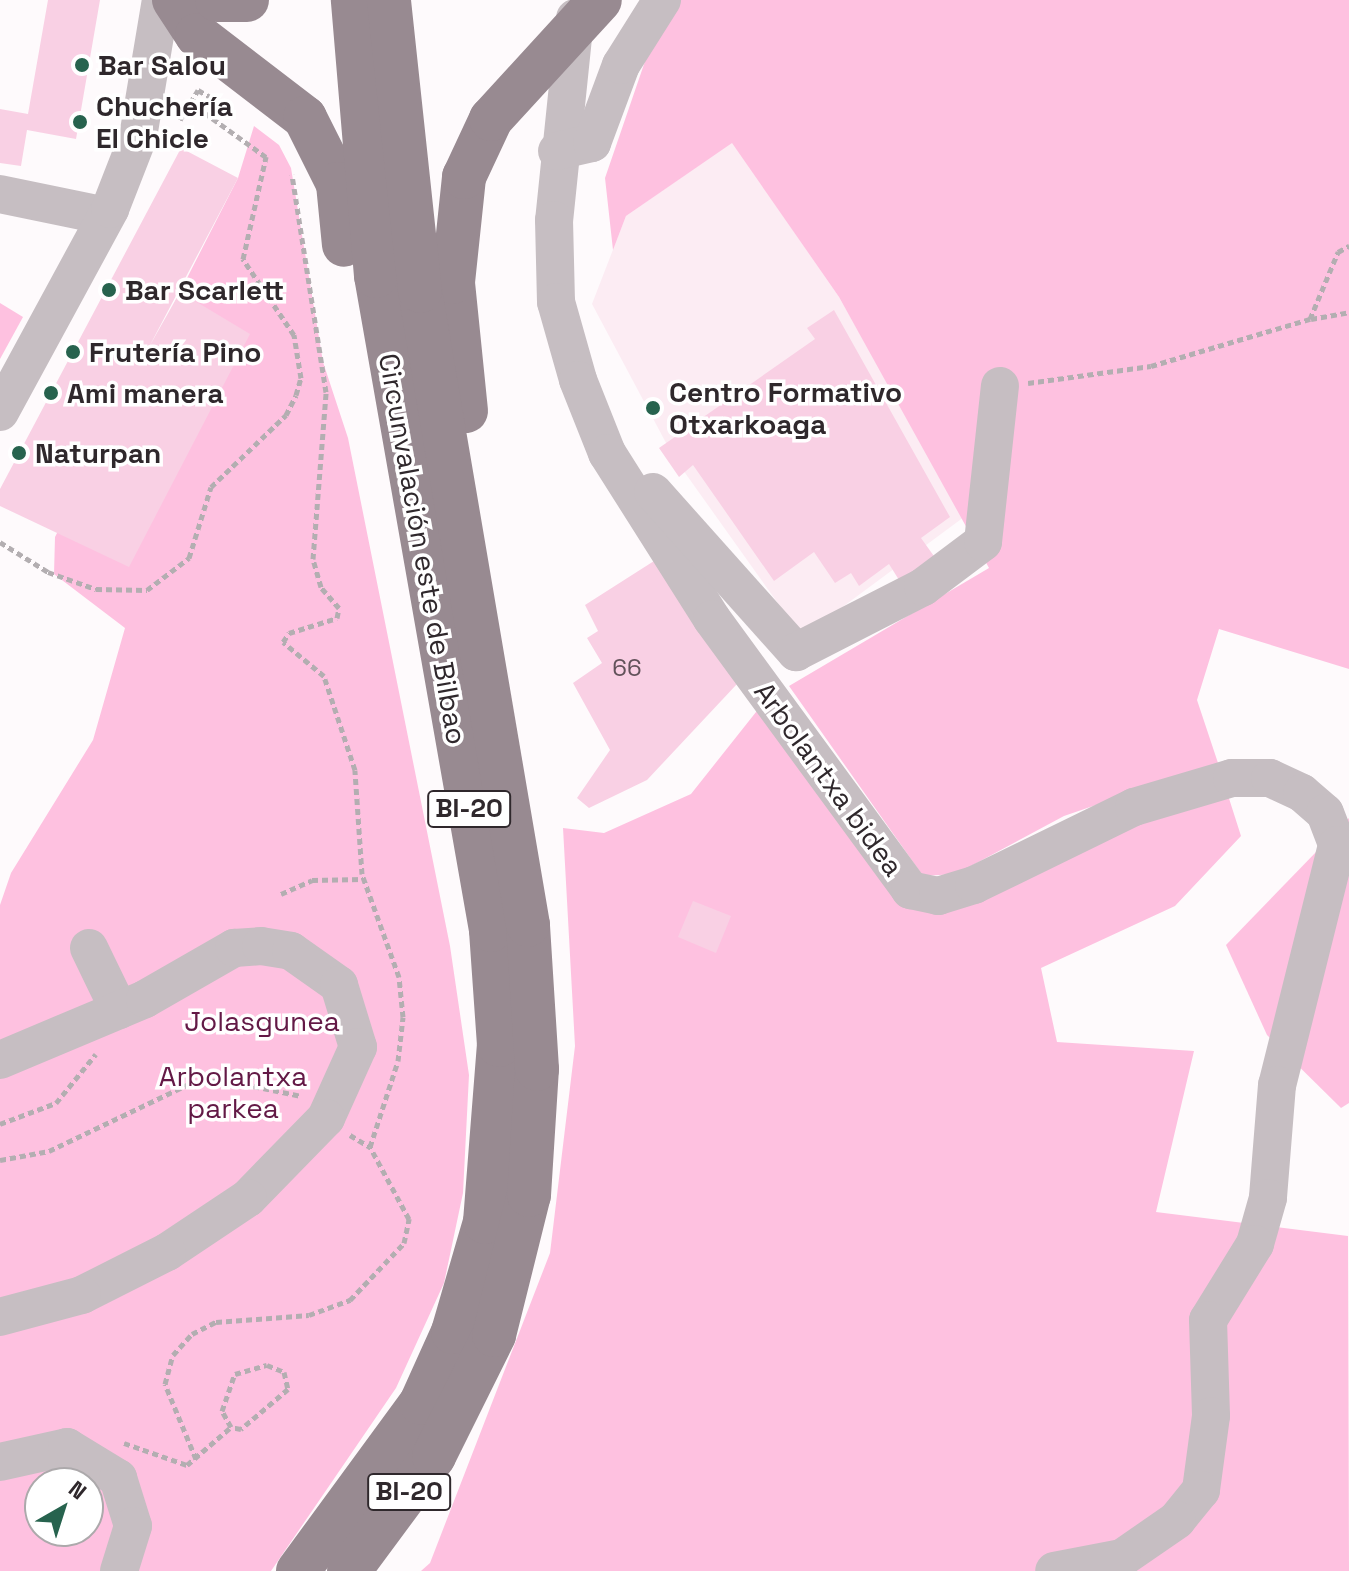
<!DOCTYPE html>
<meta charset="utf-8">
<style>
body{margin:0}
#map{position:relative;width:1349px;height:1571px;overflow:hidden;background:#fefafc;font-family:"Space Grotesk",sans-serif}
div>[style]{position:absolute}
.built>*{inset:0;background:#fcecf3}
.green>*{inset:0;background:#fec1e0}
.building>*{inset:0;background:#f9d0e4}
.path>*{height:5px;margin-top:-2.5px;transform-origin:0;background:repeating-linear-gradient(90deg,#b3aeb1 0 6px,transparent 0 10px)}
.minor>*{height:38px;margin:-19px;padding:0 19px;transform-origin:19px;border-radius:19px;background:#c6bec2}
.major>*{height:44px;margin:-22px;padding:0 22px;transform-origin:22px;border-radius:22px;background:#988a91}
.dots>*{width:22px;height:22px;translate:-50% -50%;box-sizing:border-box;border:4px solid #fff;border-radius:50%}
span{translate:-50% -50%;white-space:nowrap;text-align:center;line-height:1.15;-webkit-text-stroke:7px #fff;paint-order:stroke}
.number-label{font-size:24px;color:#62525a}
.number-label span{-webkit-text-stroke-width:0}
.shield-label span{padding:2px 6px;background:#fff;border:2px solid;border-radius:6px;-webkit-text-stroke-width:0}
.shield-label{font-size:26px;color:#2f282c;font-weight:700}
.poi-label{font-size:28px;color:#2f282c;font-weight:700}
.left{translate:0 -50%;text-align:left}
.street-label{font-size:28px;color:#2f282c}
.park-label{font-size:28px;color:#631946}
.north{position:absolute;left:24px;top:1467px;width:80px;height:80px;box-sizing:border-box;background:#fff;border:2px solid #aca9ab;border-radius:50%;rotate:39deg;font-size:22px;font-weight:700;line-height:32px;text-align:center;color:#2f282c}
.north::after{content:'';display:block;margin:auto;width:28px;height:36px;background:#27634e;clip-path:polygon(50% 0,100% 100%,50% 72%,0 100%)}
</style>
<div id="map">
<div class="built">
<i style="clip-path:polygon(732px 142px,839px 297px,964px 517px,802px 637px,673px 456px,592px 304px,626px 216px)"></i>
</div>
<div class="green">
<i style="clip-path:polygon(666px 0,1349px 0,1349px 669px,1219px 629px,1197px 700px,1218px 763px,1064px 816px,956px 874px,923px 876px,789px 686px,989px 568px,839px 297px,732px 143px,626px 216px,613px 250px,605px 178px)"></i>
<i style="clip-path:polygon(evenodd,254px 126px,279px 145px,291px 168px,323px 362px,348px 438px,450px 946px,469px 1075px,463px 1193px,444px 1283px,396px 1388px,271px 1571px,0 1571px,0 905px,11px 873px,93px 740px,125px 628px,54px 574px,55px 537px,238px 178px,254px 126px,40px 1483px,88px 1483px,88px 1531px,40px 1531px,40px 1483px)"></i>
<i style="clip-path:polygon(0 303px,23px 317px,0 359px)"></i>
<i style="clip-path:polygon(760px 707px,908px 900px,1226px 789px,1241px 836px,1175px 906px,1041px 968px,1057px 1042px,1194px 1051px,1156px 1212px,1348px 1236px,1349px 1571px,421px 1571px,430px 1563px,550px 1253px,575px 1046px,563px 828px,604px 833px,691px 794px)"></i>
<i style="clip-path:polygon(1349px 818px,1349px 1103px,1341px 1108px,1267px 1035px,1226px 945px)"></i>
</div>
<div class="building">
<i style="clip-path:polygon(48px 0,100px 0,76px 139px,27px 130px,21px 166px,0 163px,0 109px,28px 114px)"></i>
<i style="clip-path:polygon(181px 148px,238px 178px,149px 347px,180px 292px,250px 334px,129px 567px,0 506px,0 489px)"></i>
<i style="clip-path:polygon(834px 310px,950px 517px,921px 538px,936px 559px,904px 588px,889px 564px,859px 586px,851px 573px,835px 583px,814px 552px,774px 581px,693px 465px,679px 477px,659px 448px,815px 339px,807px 328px)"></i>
<i style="clip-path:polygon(654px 561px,737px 684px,647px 780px,589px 808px,577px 798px,610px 750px,573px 683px,602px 663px,587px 638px,598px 631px,585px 605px)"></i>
<i style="clip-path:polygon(693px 901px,731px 916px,716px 953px,678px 937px)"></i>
</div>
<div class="path">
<i style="left:180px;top:120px;width:35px;rotate:-59deg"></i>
<i style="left:198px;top:90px;width:32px;rotate:30deg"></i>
<i style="left:1311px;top:319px;width:39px;rotate:-10deg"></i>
<i style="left:1028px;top:383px;width:124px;rotate:-7.9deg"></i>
<i style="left:1151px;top:366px;width:166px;rotate:-16.5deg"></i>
<i style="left:1310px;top:319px;width:73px;rotate:-67.3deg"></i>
<i style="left:1338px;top:252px;width:13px;rotate:-29deg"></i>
<i style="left:0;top:542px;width:57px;rotate:32deg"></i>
<i style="left:48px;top:572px;width:51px;rotate:19.5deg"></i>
<i style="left:96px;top:589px;width:51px;rotate:1.1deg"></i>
<i style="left:147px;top:590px;width:53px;rotate:-37.3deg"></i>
<i style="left:189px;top:558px;width:74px;rotate:-72.8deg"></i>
<i style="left:211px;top:487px;width:104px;rotate:-43.8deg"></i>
<i style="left:286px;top:415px;width:22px;rotate:-63deg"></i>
<i style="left:296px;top:395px;width:18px;rotate:-74deg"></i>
<i style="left:301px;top:378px;width:44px;rotate:-99.2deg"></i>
<i style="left:294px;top:335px;width:92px;rotate:-123.9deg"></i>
<i style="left:243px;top:259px;width:105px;rotate:-77.3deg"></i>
<i style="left:266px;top:157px;width:92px;rotate:-144.2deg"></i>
<i style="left:281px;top:894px;width:34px;rotate:-24deg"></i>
<i style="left:312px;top:880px;width:51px;rotate:-1.1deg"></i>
<i style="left:0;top:1124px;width:60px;rotate:-20.6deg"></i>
<i style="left:56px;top:1103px;width:63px;rotate:-50.8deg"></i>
<i style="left:350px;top:1135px;width:23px;rotate:31deg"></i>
<i style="left:0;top:1160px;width:50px;rotate:-10.4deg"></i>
<i style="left:49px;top:1151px;width:155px;rotate:-25.6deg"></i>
<i style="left:189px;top:1084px;width:35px;rotate:-7deg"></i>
<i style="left:224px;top:1080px;width:79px;rotate:11.7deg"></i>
<i style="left:124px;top:1443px;width:67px;rotate:19.2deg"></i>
<i style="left:187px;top:1465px;width:58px;rotate:-40.8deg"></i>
<i style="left:231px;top:1427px;width:18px;rotate:-119deg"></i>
<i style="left:222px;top:1411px;width:39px;rotate:-71deg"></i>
<i style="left:235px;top:1374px;width:33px;rotate:-16deg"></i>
<i style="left:267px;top:1365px;width:18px;rotate:22deg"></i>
<i style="left:284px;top:1372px;width:17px;rotate:77deg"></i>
<i style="left:288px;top:1389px;width:62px;rotate:139.6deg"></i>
<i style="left:241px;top:1429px;width:10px;rotate:-169deg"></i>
<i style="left:196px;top:1459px;width:81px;rotate:-112.5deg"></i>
<i style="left:165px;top:1384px;width:30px;rotate:-75deg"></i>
<i style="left:173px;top:1355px;width:28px;rotate:-48deg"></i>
<i style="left:192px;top:1334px;width:27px;rotate:-27deg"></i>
<i style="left:216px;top:1322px;width:93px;rotate:-4.3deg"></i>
<i style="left:309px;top:1315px;width:44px;rotate:-20.1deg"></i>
<i style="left:350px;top:1300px;width:79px;rotate:-46.5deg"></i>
<i style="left:404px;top:1243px;width:25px;rotate:-78deg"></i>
<i style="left:409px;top:1219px;width:82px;rotate:-118.4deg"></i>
<i style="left:370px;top:1147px;width:90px;rotate:-72deg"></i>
<i style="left:398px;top:1061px;width:44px;rotate:-83.5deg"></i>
<i style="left:403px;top:1017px;width:40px;rotate:-95.7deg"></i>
<i style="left:399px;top:977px;width:109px;rotate:-109.8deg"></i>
<i style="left:362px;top:874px;width:104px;rotate:-93.9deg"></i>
<i style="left:355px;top:770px;width:99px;rotate:-108.3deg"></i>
<i style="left:324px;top:676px;width:53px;rotate:-140.3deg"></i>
<i style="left:283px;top:642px;width:11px;rotate:-56deg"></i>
<i style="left:289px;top:633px;width:50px;rotate:-17.4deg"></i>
<i style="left:337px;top:618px;width:10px;rotate:-79deg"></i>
<i style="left:339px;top:608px;width:28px;rotate:-131deg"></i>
<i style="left:321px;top:587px;width:29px;rotate:-106deg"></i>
<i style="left:313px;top:559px;width:168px;rotate:-85.5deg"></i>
<i style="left:326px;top:392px;width:220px;rotate:-98.9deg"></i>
</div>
<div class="minor">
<i style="left:575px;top:18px;width:203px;rotate:95.9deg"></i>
<i style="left:554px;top:220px;width:82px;rotate:88.6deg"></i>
<i style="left:556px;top:302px;width:81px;rotate:74.2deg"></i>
<i style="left:578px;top:380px;width:79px;rotate:68.3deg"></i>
<i style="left:607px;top:453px;width:196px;rotate:57.7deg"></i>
<i style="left:712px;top:619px;width:336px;rotate:53.8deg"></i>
<i style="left:910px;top:890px;width:29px;rotate:12deg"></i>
<i style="left:938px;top:896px;width:38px;rotate:-17deg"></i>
<i style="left:974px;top:885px;width:178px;rotate:-26deg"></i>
<i style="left:1134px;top:807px;width:102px;rotate:-16.5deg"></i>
<i style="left:1232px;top:778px;width:38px"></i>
<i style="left:1270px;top:778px;width:35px;rotate:25deg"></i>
<i style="left:1302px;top:793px;width:30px;rotate:41deg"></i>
<i style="left:1325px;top:813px;width:34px;rotate:69deg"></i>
<i style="left:1337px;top:845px;width:247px;rotate:104deg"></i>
<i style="left:1277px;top:1085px;width:113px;rotate:94.6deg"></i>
<i style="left:1268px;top:1198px;width:48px;rotate:105.8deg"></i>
<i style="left:1255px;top:1244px;width:89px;rotate:121.7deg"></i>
<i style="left:1208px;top:1320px;width:96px;rotate:88.2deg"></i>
<i style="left:1211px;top:1416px;width:75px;rotate:97.7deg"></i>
<i style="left:1201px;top:1490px;width:38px;rotate:129deg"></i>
<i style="left:1177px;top:1520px;width:67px;rotate:145.4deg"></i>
<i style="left:1122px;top:1558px;width:69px;rotate:169.2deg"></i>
<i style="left:557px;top:151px;width:36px;rotate:-13deg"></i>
<i style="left:592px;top:143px;width:83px;rotate:-69.6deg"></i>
<i style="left:621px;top:65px;width:77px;rotate:-57.8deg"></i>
<i style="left:0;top:194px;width:108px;rotate:11.7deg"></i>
<i style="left:0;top:412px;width:231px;rotate:-61.5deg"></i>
<i style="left:110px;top:209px;width:77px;rotate:-68.7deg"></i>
<i style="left:138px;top:137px;width:139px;rotate:-80.5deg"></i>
<i style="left:653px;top:492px;width:215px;rotate:48.2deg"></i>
<i style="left:796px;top:652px;width:143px;rotate:-27.1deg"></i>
<i style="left:923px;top:587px;width:75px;rotate:-36.9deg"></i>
<i style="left:983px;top:542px;width:157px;rotate:-83.8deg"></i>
<i style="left:89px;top:948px;width:69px;rotate:64.2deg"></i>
<i style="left:0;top:1060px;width:157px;rotate:-22.8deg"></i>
<i style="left:145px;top:999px;width:103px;rotate:-29.8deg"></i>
<i style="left:234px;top:948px;width:27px;rotate:-4deg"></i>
<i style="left:261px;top:946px;width:30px;rotate:9deg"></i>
<i style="left:291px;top:951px;width:59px;rotate:35.3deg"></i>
<i style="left:339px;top:985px;width:65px;rotate:73deg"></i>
<i style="left:358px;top:1047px;width:78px;rotate:114.3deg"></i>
<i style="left:326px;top:1118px;width:112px;rotate:134.3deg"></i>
<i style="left:248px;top:1198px;width:97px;rotate:146.3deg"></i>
<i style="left:167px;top:1252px;width:95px;rotate:153.2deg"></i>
<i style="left:82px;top:1295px;width:85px;rotate:165deg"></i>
<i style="left:0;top:1462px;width:69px;rotate:-12.6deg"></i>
<i style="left:67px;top:1447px;width:60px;rotate:31.3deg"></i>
<i style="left:118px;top:1478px;width:50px;rotate:72.6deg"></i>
<i style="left:133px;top:1526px;width:47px;rotate:107.3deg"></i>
</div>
<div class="major">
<i style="left:174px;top:0;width:42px;rotate:56.7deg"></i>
<i style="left:197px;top:35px;width:136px;rotate:37.5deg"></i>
<i style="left:305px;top:118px;width:74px;rotate:63.4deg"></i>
<i style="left:338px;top:184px;width:61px;rotate:84.4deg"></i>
<i style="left:217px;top:0;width:30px"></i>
<i style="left:466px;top:411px;width:130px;rotate:-95.8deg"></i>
<i style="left:453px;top:282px;width:106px;rotate:-84deg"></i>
<i style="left:464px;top:177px;width:64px;rotate:-65deg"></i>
<i style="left:491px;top:119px;width:161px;rotate:-47.5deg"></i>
<i style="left:298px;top:1571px;width:208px;rotate:-53.8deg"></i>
<i style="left:421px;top:1403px;width:78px;rotate:-65.7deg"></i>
<i style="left:453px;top:1332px;width:115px;rotate:-73.8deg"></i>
<i style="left:485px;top:1222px;width:178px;rotate:-85.5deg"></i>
<i style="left:499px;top:1045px;width:115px;rotate:-94deg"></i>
<i style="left:491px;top:930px;width:664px;rotate:-99.97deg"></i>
<i style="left:376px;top:276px;width:277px;rotate:-94.8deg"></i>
<i style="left:349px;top:1571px;width:143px;rotate:-53.5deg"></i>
<i style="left:434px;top:1456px;width:135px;rotate:-63.6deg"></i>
<i style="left:494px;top:1335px;width:144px;rotate:-76deg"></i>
<i style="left:529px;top:1195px;width:126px;rotate:-86.4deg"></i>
<i style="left:537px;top:1069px;width:144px;rotate:-93.6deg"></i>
<i style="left:528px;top:925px;width:643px;rotate:-99.67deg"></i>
<i style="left:420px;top:291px;width:293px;rotate:-96.1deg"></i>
</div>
<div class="dots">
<i style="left:82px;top:65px;background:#27634e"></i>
<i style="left:80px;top:122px;background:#27634e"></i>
<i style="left:109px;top:290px;background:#27634e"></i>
<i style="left:73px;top:352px;background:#27634e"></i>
<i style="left:51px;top:393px;background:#27634e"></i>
<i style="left:653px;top:408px;background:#27634e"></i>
<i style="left:19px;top:453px;background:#27634e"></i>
</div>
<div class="number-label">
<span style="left:627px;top:668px">66</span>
</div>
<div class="shield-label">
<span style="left:469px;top:809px">BI-20</span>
<span style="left:409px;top:1492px">BI-20</span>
</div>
<div class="poi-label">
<span class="left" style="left:98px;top:65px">Bar Salou</span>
<span class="left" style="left:96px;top:122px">Chuchería<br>El Chicle</span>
<span class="left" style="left:125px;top:290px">Bar Scarlett</span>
<span class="left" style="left:89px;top:352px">Frutería Pino</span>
<span class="left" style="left:669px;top:408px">Centro Formativo<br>Otxarkoaga</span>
<span class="left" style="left:67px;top:393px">Ami manera</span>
<span class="left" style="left:35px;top:453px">Naturpan</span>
</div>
<div class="street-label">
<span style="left:423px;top:549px;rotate:80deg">Circunvalación este de Bilbao</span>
<span style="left:829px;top:779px;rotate:54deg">Arbolantxa bidea</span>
</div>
<div class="park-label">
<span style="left:262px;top:1021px">Jolasgunea</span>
<span style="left:233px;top:1092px">Arbolantxa<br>parkea</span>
</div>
<div class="north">N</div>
</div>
